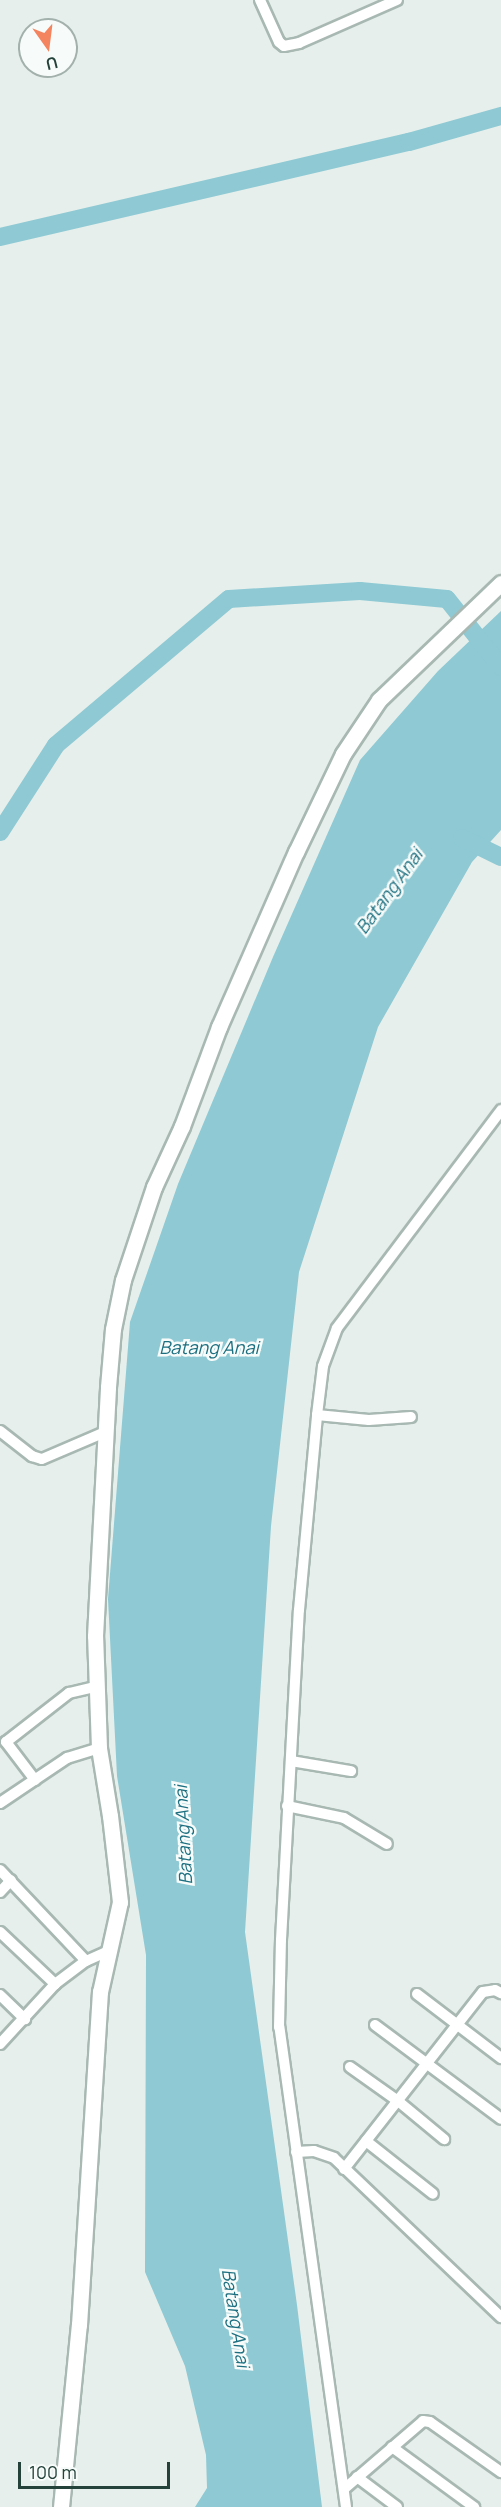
<!DOCTYPE html>
<style>
body{margin:0}
#map{position:relative;width:501px;height:2507px;overflow:hidden;background:#e6efeb;font-family:Manrope,sans-serif}
div>[style]{position:absolute}
.water>*{inset:0;background:#8ec9d4}
.river>*{height:18px;margin:-9px;padding:0 9px;transform-origin:9px;border-radius:9px;background:#8ec9d4}
.roads{filter:drop-shadow(2px 0 #a8b8b2) drop-shadow(-2px 0 #a8b8b2) drop-shadow(0 2px #a8b8b2) drop-shadow(0 -2px #a8b8b2)}
.street>*{height:10px;margin:-5px;padding:0 5px;transform-origin:5px;border-radius:5px;background:#fff}
.secondary>*{height:15px;margin:-7.5px;padding:0 7.5px;transform-origin:7.5px;border-radius:7.5px;background:#fff}
span{translate:-50% -50%;white-space:nowrap;text-align:center;line-height:1.15;-webkit-text-stroke:5px #f7fbf9;paint-order:stroke}
.water-label{font-size:18px;color:#1c6f80;font-style:italic}
.north{position:absolute;left:18px;top:18px;width:60px;height:60px;box-sizing:border-box;background:#f7fbf9;border:2px solid #a3b1ad;border-radius:50%;rotate:166deg;font-size:16px;font-weight:700;line-height:24px;text-align:center;color:#24423a}
.north::after{content:'';display:block;margin:auto;width:21px;height:27px;background:#f4845f;clip-path:polygon(50% 0,100% 100%,50% 72%,0 100%)}
.scale{position:absolute;left:18px;top:2462px;width:152px;height:27px;box-sizing:border-box;border:3px solid #24423a;border-top:0;padding-left:8px;font-size:18px;line-height:21px;white-space:nowrap;color:#24423a;-webkit-text-stroke:4px #f7fbf9;paint-order:stroke}
</style>
<div id="map">
<div class="water">
<i style="clip-path:polygon(501px 611px,501px 830px,472px 862px,378px 1027px,299px 1272px,271px 1526px,245px 1932px,297px 2305px,322px 2507px,195px 2507px,207px 2488px,206px 2455px,185px 2366px,145px 2272px,146px 1955px,117px 1776px,108px 1599px,130px 1322px,178px 1184px,273px 957px,360px 760px,438px 671px)"></i>
</div>
<div class="river">
<i style="left:0;top:237px;width:420px;rotate:-13.1deg"></i>
<i style="left:409px;top:142px;width:96px;rotate:-15.8deg"></i>
<i style="left:0;top:832px;width:103px;rotate:-57.2deg"></i>
<i style="left:56px;top:745px;width:226px;rotate:-40.2deg"></i>
<i style="left:229px;top:599px;width:131px;rotate:-3.5deg"></i>
<i style="left:360px;top:591px;width:87px;rotate:5.3deg"></i>
<i style="left:447px;top:599px;width:87px;rotate:51.5deg"></i>
<i style="left:462px;top:838px;width:43px;rotate:26deg"></i>
</div>
<div class="roads">
<div class="street">
<i style="left:260px;top:0;width:46px;rotate:65.7deg"></i>
<i style="left:279px;top:42px;width:6px;rotate:39deg"></i>
<i style="left:284px;top:46px;width:15px;rotate:-11deg"></i>
<i style="left:299px;top:43px;width:107px;rotate:-23.7deg"></i>
<i style="left:317px;top:1415px;width:52px;rotate:5.5deg"></i>
<i style="left:369px;top:1420px;width:42px;rotate:-4.1deg"></i>
<i style="left:0;top:1431px;width:41px;rotate:38deg"></i>
<i style="left:32px;top:1456px;width:10px;rotate:17deg"></i>
<i style="left:42px;top:1459px;width:69px;rotate:-23.2deg"></i>
<i style="left:291px;top:1761px;width:61px;rotate:9.5deg"></i>
<i style="left:35px;top:1780px;width:48px;rotate:-127.3deg"></i>
<i style="left:6px;top:1742px;width:80px;rotate:-37.9deg"></i>
<i style="left:69px;top:1693px;width:28px;rotate:-13deg"></i>
<i style="left:0;top:1803px;width:81px;rotate:-33.9deg"></i>
<i style="left:67px;top:1758px;width:34px;rotate:-17deg"></i>
<i style="left:287px;top:1806px;width:58px;rotate:11.9deg"></i>
<i style="left:344px;top:1818px;width:50px;rotate:31.2deg"></i>
<i style="left:0;top:1870px;width:125px;rotate:46.6deg"></i>
<i style="left:0;top:1892px;width:16px;rotate:-47deg"></i>
<i style="left:0;top:1932px;width:76px;rotate:43.4deg"></i>
<i style="left:417px;top:1994px;width:106px;rotate:37.3deg"></i>
<i style="left:0;top:1995px;width:35px;rotate:44deg"></i>
<i style="left:375px;top:2025px;width:157px;rotate:36.7deg"></i>
<i style="left:0;top:2044px;width:81px;rotate:-47.5deg"></i>
<i style="left:55px;top:1984px;width:39px;rotate:-37deg"></i>
<i style="left:86px;top:1961px;width:27px;rotate:-24deg"></i>
<i style="left:350px;top:2067px;width:59px;rotate:35.3deg"></i>
<i style="left:398px;top:2101px;width:60px;rotate:39.6deg"></i>
<i style="left:366px;top:2141px;width:85px;rotate:38.3deg"></i>
<i style="left:296px;top:2152px;width:18px;rotate:-3deg"></i>
<i style="left:314px;top:2151px;width:21px;rotate:19deg"></i>
<i style="left:334px;top:2158px;width:231px;rotate:43.6deg"></i>
<i style="left:344px;top:2169px;width:225px;rotate:-51.9deg"></i>
<i style="left:483px;top:1992px;width:12px;rotate:-9deg"></i>
<i style="left:495px;top:1990px;width:7px;rotate:27deg"></i>
<i style="left:392px;top:2447px;width:102px;rotate:36.2deg"></i>
<i style="left:357px;top:2477px;width:50px;rotate:36.9deg"></i>
<i style="left:344px;top:2489px;width:104px;rotate:-40.7deg"></i>
<i style="left:423px;top:2421px;width:7px;rotate:8deg"></i>
<i style="left:430px;top:2422px;width:87px;rotate:35.2deg"></i>
<i style="left:346px;top:2507px;width:485px;rotate:-97.9deg"></i>
<i style="left:279px;top:2027px;width:87px;rotate:-88.7deg"></i>
<i style="left:281px;top:1940px;width:330px;rotate:-86.9deg"></i>
<i style="left:299px;top:1610px;width:196px;rotate:-84.7deg"></i>
<i style="left:317px;top:1415px;width:49px;rotate:-83deg"></i>
<i style="left:323px;top:1366px;width:40px;rotate:-69.8deg"></i>
<i style="left:337px;top:1328px;width:273px;rotate:-53deg"></i>
</div>
<div class="secondary">
<i style="left:61px;top:2507px;width:183px;rotate:-84.4deg"></i>
<i style="left:79px;top:2325px;width:334px;rotate:-86.4deg"></i>
<i style="left:100px;top:1992px;width:92px;rotate:-77.5deg"></i>
<i style="left:120px;top:1902px;width:87px;rotate:-96.6deg"></i>
<i style="left:110px;top:1816px;width:69px;rotate:-99.2deg"></i>
<i style="left:99px;top:1748px;width:112px;rotate:-92deg"></i>
<i style="left:95px;top:1636px;width:249px;rotate:-87deg"></i>
<i style="left:108px;top:1387px;width:58px;rotate:-85.1deg"></i>
<i style="left:113px;top:1329px;width:50px;rotate:-78.5deg"></i>
<i style="left:123px;top:1280px;width:98px;rotate:-71.6deg"></i>
<i style="left:154px;top:1187px;width:67px;rotate:-65.3deg"></i>
<i style="left:182px;top:1126px;width:106px;rotate:-69.5deg"></i>
<i style="left:219px;top:1027px;width:191px;rotate:-66.3deg"></i>
<i style="left:296px;top:852px;width:109px;rotate:-64.4deg"></i>
<i style="left:343px;top:754px;width:65px;rotate:-56.3deg"></i>
<i style="left:379px;top:700px;width:169px;rotate:-43.8deg"></i>
</div>
</div>
<div class="water-label">
<span style="left:389px;top:891px;rotate:-54deg">Batang Anai</span>
<span style="left:209px;top:1347px">Batang Anai</span>
<span style="left:183px;top:1835px;rotate:-93deg">Batang Anai</span>
<span style="left:236px;top:2318px;rotate:81deg">Batang Anai</span>
</div>
<div class="north">U</div>
<div class="scale">100 m</div>
</div>
